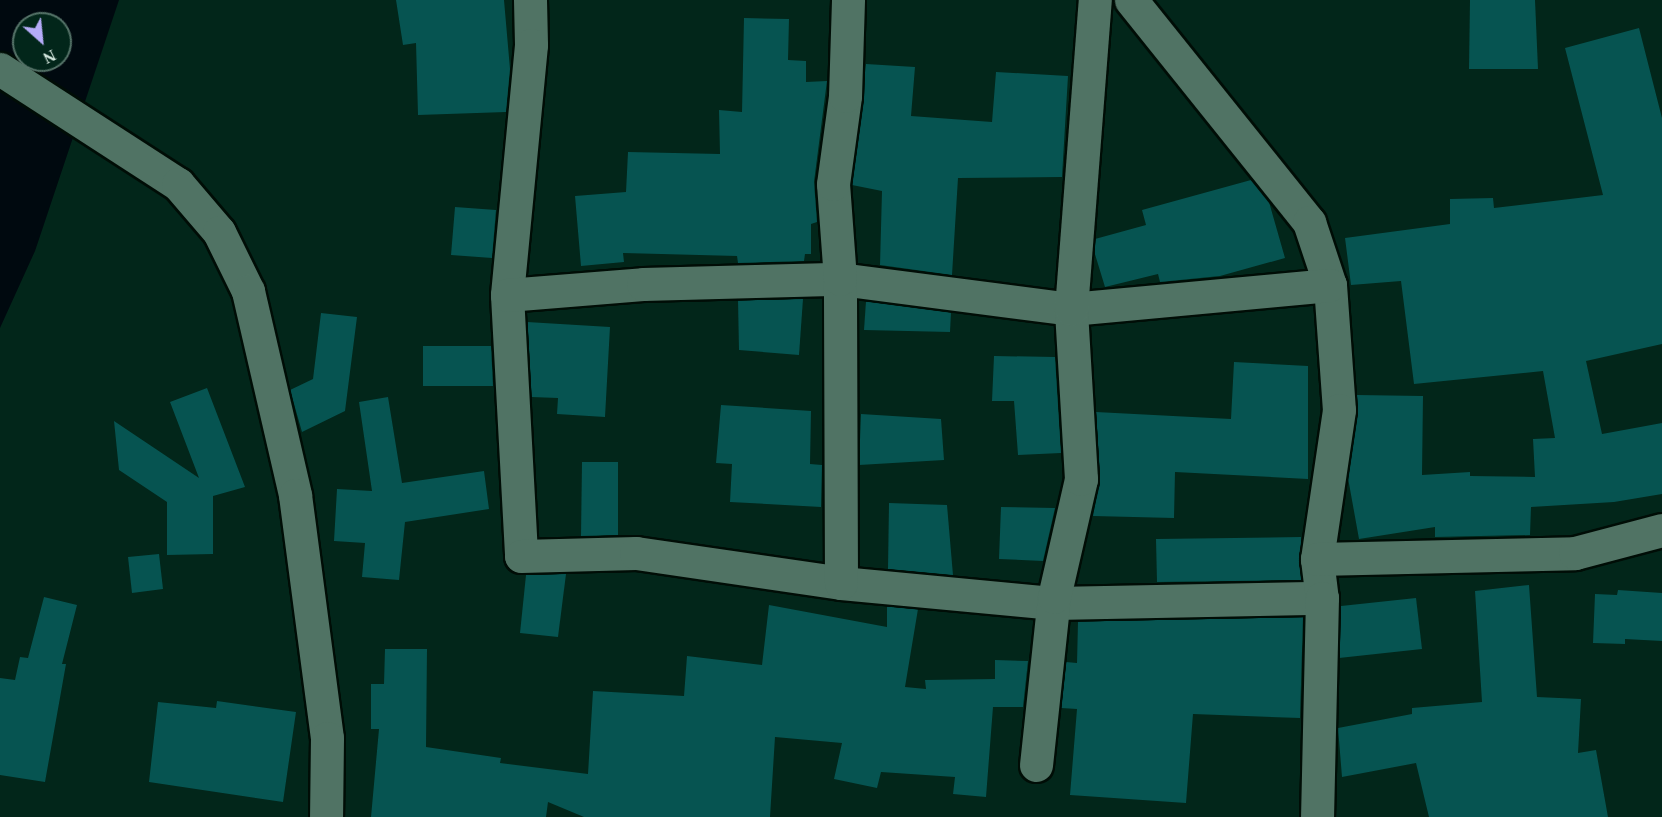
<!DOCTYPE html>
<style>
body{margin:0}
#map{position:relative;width:1662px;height:817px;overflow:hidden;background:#02261a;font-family:Georgia,serif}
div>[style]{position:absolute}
.water>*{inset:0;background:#00090f}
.building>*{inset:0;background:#065451}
.roads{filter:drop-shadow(2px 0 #000d06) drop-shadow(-2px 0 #000d06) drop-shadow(0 2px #000d06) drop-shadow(0 -2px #000d06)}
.street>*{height:33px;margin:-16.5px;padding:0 16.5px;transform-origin:16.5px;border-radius:16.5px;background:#507364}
span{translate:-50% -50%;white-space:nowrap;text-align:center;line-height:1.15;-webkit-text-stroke:6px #02261a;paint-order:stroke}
.north{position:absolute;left:12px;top:12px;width:60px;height:60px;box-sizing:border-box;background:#02261a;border:2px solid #567469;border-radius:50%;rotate:153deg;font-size:16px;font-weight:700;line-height:24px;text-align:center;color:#d5e8df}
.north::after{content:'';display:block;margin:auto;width:21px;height:27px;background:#b5acf8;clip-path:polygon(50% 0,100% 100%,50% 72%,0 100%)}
</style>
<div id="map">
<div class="water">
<i style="clip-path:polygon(evenodd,0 0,119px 0,35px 251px,0 328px,0 0,24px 24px,60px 24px,60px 60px,24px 60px,24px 24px)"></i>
</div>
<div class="building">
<i style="clip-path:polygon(396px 0,504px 0,510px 69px,506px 112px,418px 115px,416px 43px,403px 45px)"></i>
<i style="clip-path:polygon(1470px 0,1535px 0,1538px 69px,1469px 69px)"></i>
<i style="clip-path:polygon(744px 18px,789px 19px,788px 60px,806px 61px,806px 82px,827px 81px,814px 182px,817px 222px,811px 224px,811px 254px,805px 254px,804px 261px,738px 263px,737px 256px,623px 253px,624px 262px,581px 266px,575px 196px,626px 192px,628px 152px,720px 154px,719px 110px,742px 112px)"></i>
<i style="clip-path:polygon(1639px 28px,1662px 118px,1662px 344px,1586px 361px,1602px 434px,1662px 423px,1662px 494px,1614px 502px,1531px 507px,1530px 535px,1435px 537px,1435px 527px,1359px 539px,1348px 478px,1357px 395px,1423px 396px,1422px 475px,1470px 472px,1470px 476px,1535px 477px,1533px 439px,1555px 438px,1543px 371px,1414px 384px,1401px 281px,1351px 285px,1345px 238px,1450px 224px,1450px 199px,1493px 198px,1494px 208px,1603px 195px,1565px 48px)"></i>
<i style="clip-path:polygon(866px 64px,915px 67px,911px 116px,992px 122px,996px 72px,1068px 76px,1062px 177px,958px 178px,952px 275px,880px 265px,882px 191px,852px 185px)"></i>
<i style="clip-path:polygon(1251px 180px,1269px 202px,1285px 258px,1220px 276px,1160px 282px,1158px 274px,1105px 287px,1094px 251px,1095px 239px,1146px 225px,1142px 210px)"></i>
<i style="clip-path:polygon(455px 207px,496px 210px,492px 258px,451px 255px)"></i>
<i style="clip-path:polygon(803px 299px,799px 355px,739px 350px,738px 300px)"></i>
<i style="clip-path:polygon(866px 301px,951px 312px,950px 332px,864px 330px)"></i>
<i style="clip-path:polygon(321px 313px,357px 317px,345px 411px,302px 432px,290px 390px,313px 379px)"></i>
<i style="clip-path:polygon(527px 322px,610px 327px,605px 417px,557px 414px,558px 398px,531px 397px)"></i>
<i style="clip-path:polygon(423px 346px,491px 346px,493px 386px,423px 386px)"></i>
<i style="clip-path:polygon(994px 356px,1055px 357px,1061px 453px,1018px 455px,1014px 401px,992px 401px)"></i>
<i style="clip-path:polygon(1234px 362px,1308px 366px,1308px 479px,1175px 472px,1174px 518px,1093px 516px,1100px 478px,1096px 412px,1231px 419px)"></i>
<i style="clip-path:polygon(207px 388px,245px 487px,213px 496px,213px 554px,167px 555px,167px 502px,119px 470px,114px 421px,199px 478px,170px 402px)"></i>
<i style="clip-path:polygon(388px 397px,402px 483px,484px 471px,489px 509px,405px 522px,399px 580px,362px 577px,365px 543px,334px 541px,337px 489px,372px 491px,359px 402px)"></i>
<i style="clip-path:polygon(721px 405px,811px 411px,810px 464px,822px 465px,821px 507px,730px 502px,732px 464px,716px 463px)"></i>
<i style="clip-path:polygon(861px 414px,941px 419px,944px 460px,859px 465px)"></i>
<i style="clip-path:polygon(582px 462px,618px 462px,618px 535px,581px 536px)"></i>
<i style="clip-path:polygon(889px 503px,947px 505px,953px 575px,888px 569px)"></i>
<i style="clip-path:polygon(1001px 507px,1055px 508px,1043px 561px,999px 559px)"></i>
<i style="clip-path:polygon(1301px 537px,1301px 580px,1157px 582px,1156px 539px)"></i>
<i style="clip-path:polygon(159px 554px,163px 589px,132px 593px,128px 557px)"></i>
<i style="clip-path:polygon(566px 574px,558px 637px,520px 633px,526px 575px)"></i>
<i style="clip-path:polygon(1529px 585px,1537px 697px,1581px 699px,1578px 753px,1596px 750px,1608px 817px,1429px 817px,1416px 763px,1342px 777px,1338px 728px,1412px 714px,1412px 708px,1482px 702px,1475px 591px)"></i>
<i style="clip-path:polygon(1618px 590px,1662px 593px,1662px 641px,1625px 639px,1625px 644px,1593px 643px,1595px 594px,1617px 595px)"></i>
<i style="clip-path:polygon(44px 597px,77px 605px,62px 664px,66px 664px,45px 782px,0 775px,0 678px,15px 680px,20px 657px,28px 658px)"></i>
<i style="clip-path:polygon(1416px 598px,1422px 649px,1339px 658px,1341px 606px)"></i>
<i style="clip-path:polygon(769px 605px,887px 627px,887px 606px,918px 609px,905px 687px,926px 689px,925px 680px,995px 679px,995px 660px,1028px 661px,1023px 707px,993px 707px,986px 797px,953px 794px,955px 777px,881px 772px,877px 788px,834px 779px,842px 743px,775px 737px,770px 817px,584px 817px,548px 802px,546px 817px,371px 817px,379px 729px,371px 729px,371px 684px,384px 684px,385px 649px,427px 649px,426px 747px,501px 758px,500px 763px,588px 774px,593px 691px,684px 696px,687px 656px,762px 665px)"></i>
<i style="clip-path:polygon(1303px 617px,1300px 718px,1193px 714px,1186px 803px,1070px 795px,1077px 709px,1061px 708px,1066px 662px,1077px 663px,1078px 621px)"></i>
<i style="clip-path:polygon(217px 701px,296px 712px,283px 802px,149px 782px,158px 702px,216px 708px)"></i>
</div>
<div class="roads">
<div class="street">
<i style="left:530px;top:0;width:45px;rotate:88.7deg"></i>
<i style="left:531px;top:45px;width:251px;rotate:95.5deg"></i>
<i style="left:507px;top:295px;width:261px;rotate:86.9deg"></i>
<i style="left:521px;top:556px;width:115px;rotate:-1.5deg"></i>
<i style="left:636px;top:553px;width:207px;rotate:8.3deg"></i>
<i style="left:841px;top:583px;width:214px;rotate:5.4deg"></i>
<i style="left:1054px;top:603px;width:268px;rotate:-1.1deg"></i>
<i style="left:1131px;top:0;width:285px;rotate:51.3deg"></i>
<i style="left:1309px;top:222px;width:66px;rotate:71.6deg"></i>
<i style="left:1330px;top:285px;width:125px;rotate:85.9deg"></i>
<i style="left:1339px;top:410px;width:151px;rotate:98.4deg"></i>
<i style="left:1317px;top:559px;width:39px;rotate:83deg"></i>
<i style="left:1322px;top:598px;width:219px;rotate:91.3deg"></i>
<i style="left:0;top:69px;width:212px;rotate:32.9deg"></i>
<i style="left:178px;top:184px;width:63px;rotate:49.5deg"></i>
<i style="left:219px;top:232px;width:66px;rotate:63.8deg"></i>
<i style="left:248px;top:291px;width:209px;rotate:77deg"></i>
<i style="left:295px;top:495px;width:245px;rotate:82.5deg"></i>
<i style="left:327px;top:738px;width:79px;rotate:90.7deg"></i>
<i style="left:507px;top:295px;width:136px;rotate:-4.6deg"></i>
<i style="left:643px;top:284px;width:197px;rotate:-1.5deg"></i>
<i style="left:840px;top:279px;width:233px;rotate:7.4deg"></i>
<i style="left:1071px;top:309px;width:260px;rotate:-5.3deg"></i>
<i style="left:1317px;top:559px;width:258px;rotate:-1.3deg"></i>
<i style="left:1575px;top:553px;width:90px;rotate:-14.8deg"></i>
<i style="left:841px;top:583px;width:304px;rotate:-90.2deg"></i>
<i style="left:840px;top:279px;width:95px;rotate:-94.2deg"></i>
<i style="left:833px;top:184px;width:89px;rotate:-82.2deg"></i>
<i style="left:845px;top:96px;width:96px;rotate:-88.2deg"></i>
<i style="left:1036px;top:765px;width:169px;rotate:-83.9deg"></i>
<i style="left:1054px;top:597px;width:121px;rotate:-77.1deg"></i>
<i style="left:1081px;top:479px;width:170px;rotate:-93.4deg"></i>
<i style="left:1071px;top:309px;width:310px;rotate:-85.6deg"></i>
</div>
</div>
<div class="north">N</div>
</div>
